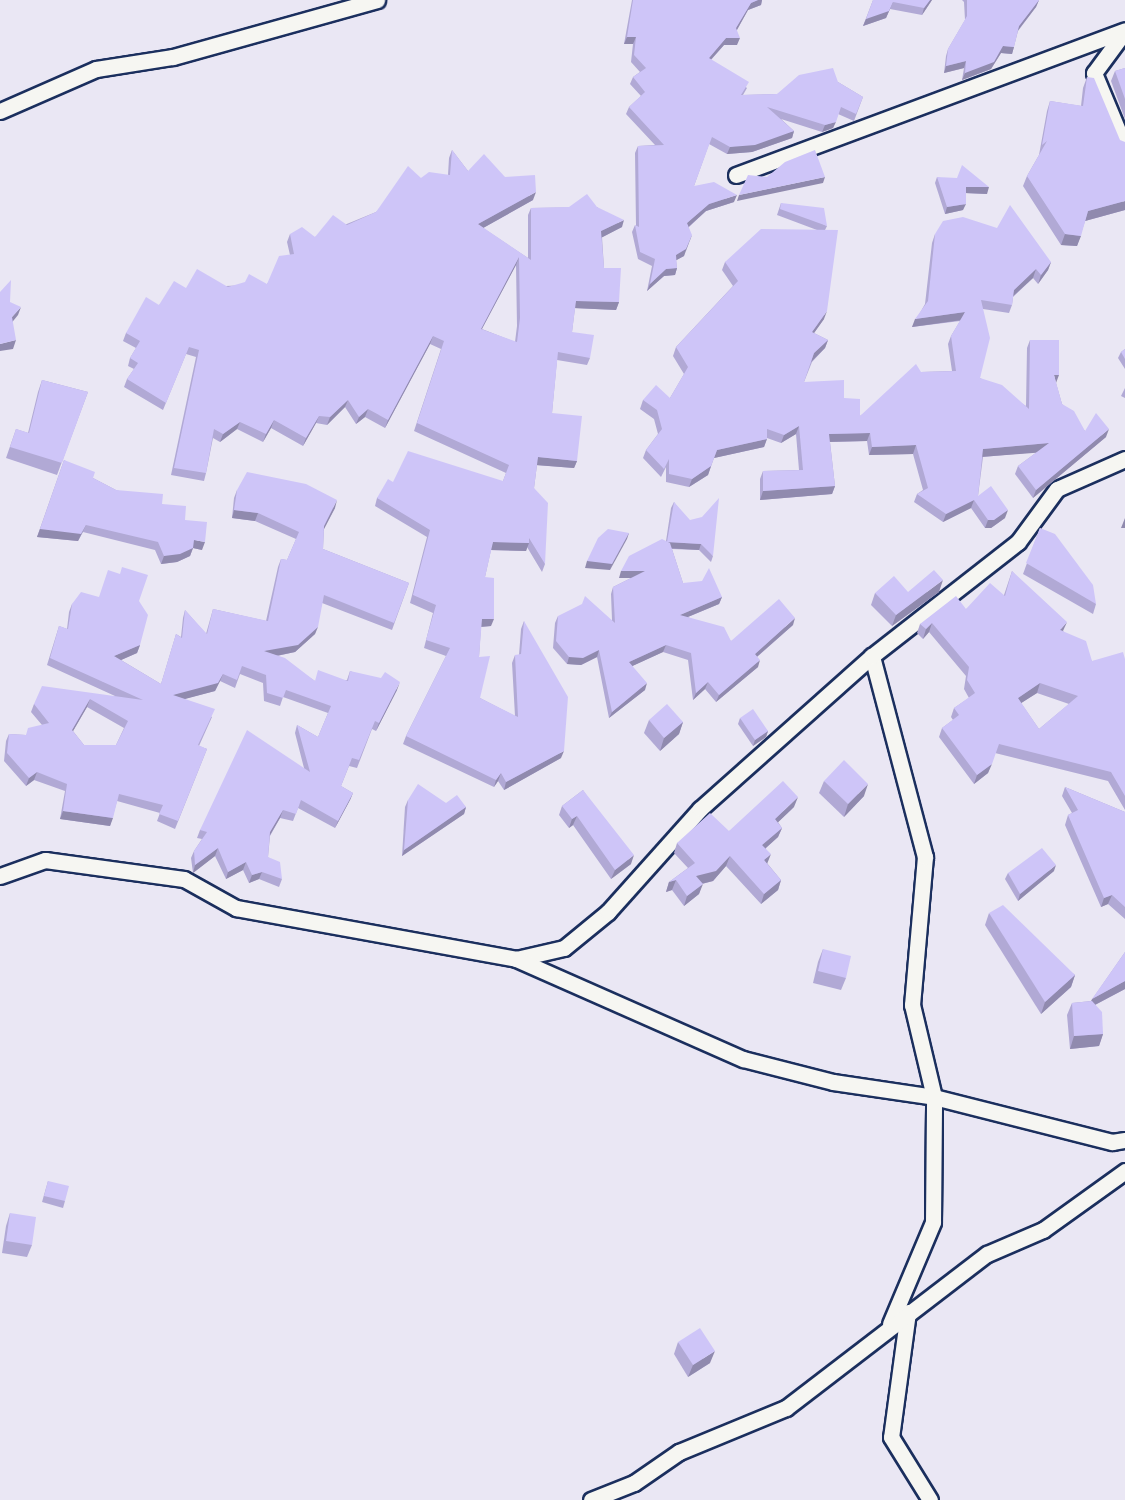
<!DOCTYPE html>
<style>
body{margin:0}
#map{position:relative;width:1125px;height:1500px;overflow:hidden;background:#eae7f4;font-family:Sriracha,sans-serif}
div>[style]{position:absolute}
.roads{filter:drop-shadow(2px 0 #1b2f5e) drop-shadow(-2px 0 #1b2f5e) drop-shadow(0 2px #1b2f5e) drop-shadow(0 -2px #1b2f5e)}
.street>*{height:15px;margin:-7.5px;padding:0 7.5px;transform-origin:7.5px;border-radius:7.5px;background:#f6f6f2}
.wall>*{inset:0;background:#b1a9d5}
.shaded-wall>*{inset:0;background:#908aae}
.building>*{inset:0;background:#cec5f8}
span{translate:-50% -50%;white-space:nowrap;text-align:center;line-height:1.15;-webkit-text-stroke:6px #f6f6f2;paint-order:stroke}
</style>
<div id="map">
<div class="roads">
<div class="street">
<i style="left:1125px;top:31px;width:52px;rotate:126.4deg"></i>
<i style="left:1094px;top:73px;width:80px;rotate:67.3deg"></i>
<i style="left:0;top:111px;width:105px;rotate:-23.6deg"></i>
<i style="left:96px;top:69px;width:78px;rotate:-8.9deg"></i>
<i style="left:173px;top:57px;width:212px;rotate:-15.6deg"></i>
<i style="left:736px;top:175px;width:415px;rotate:-20.4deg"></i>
<i style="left:0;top:876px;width:48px;rotate:-19.6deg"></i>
<i style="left:45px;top:860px;width:140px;rotate:7.8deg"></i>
<i style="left:184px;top:879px;width:60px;rotate:29.1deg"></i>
<i style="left:236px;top:908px;width:285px;rotate:10.3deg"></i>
<i style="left:516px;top:959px;width:49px;rotate:-12.9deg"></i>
<i style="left:564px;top:948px;width:57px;rotate:-39.3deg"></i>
<i style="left:608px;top:912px;width:138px;rotate:-48.2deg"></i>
<i style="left:700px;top:809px;width:230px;rotate:-41.7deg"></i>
<i style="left:516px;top:959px;width:248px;rotate:23.8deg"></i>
<i style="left:743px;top:1059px;width:93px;rotate:14.3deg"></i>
<i style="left:833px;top:1082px;width:102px;rotate:8.4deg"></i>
<i style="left:934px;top:1097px;width:184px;rotate:14.2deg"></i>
<i style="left:1112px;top:1142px;width:13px;rotate:-9deg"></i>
<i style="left:908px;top:1312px;width:126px;rotate:97.7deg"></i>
<i style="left:891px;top:1437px;width:74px;rotate:58.2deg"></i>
<i style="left:890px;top:1324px;width:111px;rotate:-67.1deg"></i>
<i style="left:933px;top:1222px;width:125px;rotate:-89.5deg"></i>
<i style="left:934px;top:1097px;width:95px;rotate:-103.4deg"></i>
<i style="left:912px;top:1005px;width:149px;rotate:-85deg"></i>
<i style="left:925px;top:857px;width:208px;rotate:-104.8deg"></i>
<i style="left:872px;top:656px;width:185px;rotate:-38deg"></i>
<i style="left:1018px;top:542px;width:66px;rotate:-53.7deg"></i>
<i style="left:1057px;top:489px;width:74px;rotate:-23.8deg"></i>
<i style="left:591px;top:1500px;width:46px;rotate:-21.6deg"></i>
<i style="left:634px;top:1483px;width:55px;rotate:-34.6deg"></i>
<i style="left:679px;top:1452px;width:116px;rotate:-22.4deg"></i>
<i style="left:786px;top:1408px;width:253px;rotate:-37.5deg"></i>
<i style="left:987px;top:1254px;width:61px;rotate:-23.2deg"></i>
<i style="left:1043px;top:1230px;width:101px;rotate:-35.7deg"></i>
</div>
</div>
<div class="wall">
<i style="clip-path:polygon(632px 0,762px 0,761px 5px,748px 10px,737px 30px,737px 45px,724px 45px,711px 60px,747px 88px,743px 95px,777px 94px,838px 82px,863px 97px,854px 121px,838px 114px,833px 128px,822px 132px,781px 119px,794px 131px,792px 138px,752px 152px,727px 154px,709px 144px,694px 186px,734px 202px,706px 211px,689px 227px,684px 256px,676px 260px,677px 268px,675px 275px,664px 276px,647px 291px,652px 266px,638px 259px,632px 232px,635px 225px,636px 226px,635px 153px,638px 146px,655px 145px,626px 114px,629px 107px,641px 96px,630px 84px,633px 77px,640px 72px,631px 62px,633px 44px,624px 44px)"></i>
<i style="clip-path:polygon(873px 0,932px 0,922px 15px,890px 9px,886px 18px,863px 26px)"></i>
<i style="clip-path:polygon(962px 0,1039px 0,1036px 7px,1018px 31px,1012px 54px,1001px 53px,991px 69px,962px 80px,964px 68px,944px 73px,946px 56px,948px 49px,965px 20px,964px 2px)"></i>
<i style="clip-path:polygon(1125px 68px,1125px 119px,1111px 81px,1115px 71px)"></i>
<i style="clip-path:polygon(1087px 77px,1125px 210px,1085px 221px,1077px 246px,1061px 245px,1023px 186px,1027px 176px,1039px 155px,1047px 111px,1050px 101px,1081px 106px,1083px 88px)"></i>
<i style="clip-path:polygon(evenodd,452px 150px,468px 171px,505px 177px,533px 200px,483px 228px,528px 258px,528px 215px,531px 208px,597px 207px,622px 227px,602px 237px,604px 268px,619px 302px,616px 310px,575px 308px,572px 332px,590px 358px,587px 365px,557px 360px,552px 413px,577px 461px,574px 468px,537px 465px,534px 488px,545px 564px,542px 572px,527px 547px,526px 551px,491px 550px,485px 577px,491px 626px,481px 627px,479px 657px,480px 698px,515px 716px,512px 663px,515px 655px,519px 655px,521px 629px,524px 621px,561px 758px,504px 790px,498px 781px,494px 787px,403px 744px,406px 736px,446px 656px,424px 648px,433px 613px,410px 603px,427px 537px,375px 506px,377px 498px,393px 482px,503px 481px,506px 473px,414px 431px,441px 349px,430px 344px,385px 428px,365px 417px,356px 424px,345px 407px,327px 425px,316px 423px,303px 446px,271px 428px,263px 442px,237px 429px,220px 442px,213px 438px,206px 473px,204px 481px,171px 475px,196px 357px,186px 354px,163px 410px,124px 387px,127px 379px,134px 369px,128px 366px,130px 358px,136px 348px,123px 341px,126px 333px,159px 305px,186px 288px,267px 284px,290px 255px,287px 242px,290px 234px,315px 237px,376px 212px,421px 178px,448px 175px,449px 158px,452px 150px,516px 265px,517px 326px,515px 342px,482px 329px,516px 265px)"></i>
<i style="clip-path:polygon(937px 177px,987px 194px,966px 193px,963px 210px,945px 214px,935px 183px)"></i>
<i style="clip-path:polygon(781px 203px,827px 226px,825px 230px,824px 319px,814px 333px,828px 340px,825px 348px,812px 362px,804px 382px,844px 398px,860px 416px,921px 372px,952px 371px,948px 344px,951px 336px,960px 321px,912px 327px,925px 304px,932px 243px,935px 234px,1051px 262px,1048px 270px,1038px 284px,1033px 278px,1013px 297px,1012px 305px,1009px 313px,983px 309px,980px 378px,1026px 406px,1027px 348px,1030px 340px,1056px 383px,1062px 404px,1085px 431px,1106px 437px,1033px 498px,1015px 474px,1018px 466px,1037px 452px,983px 457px,978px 496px,1005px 518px,991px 528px,985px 528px,971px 508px,943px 522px,914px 502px,917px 494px,923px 490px,913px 454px,869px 455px,867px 441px,830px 442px,835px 486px,832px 494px,760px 500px,760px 479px,763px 471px,799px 470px,796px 434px,781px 443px,767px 438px,764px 447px,714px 458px,708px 475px,689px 487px,666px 482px,666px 467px,661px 477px,643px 458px,646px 450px,658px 434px,654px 419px,640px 409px,643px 400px,670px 398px,684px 374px,673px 356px,676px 347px,733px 286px,722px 270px,725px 262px,817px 230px,777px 215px)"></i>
<i style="clip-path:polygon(1125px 349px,1125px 369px,1118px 358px,1121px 352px)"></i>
<i style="clip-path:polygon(42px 380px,88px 392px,57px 475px,6px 458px,16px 429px,28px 433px,38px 392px)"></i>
<i style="clip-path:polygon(1125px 388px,1125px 398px,1121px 396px)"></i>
<i style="clip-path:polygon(64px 460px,93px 478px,116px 490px,162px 504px,185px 520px,202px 550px,193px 548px,190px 556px,177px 562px,161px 564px,155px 550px,83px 532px,78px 541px,37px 537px)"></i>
<i style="clip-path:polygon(evenodd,237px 490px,335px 508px,324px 528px,323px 549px,409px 583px,392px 630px,322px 603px,315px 634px,295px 652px,277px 656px,315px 681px,347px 680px,350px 671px,397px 690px,376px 731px,372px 729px,357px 768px,349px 766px,341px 786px,353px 793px,350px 800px,335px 828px,298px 808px,293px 821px,280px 818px,270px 836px,268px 857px,282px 879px,279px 887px,259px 879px,249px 883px,243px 870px,226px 879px,215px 856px,193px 873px,191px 858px,194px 851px,202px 839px,197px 838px,200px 830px,304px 768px,295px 733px,297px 725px,318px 737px,328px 713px,283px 697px,280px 706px,264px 701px,263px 683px,240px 674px,235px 688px,220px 681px,215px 691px,184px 699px,212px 717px,199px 746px,207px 749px,175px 829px,157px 821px,160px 813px,117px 801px,110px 826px,60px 819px,65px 791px,34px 780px,26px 786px,4px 761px,6px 741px,9px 734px,26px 735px,42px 725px,31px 712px,34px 704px,115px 696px,47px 665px,59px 626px,67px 629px,69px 612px,72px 604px,99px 597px,139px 601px,140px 645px,137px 653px,121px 660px,161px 684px,176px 634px,181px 637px,183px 618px,185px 610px,206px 634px,213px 609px,266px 621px,278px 567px,281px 559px,287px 560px,296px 539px,255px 521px,232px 518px,234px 498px,237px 490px,87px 707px,124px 728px,116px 745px,84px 745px,73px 731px,87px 707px)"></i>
<i style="clip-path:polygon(674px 502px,713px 556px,711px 562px,699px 550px,672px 549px,683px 583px,722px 597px,719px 604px,688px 617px,731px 641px,793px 625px,757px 657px,758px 667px,716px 702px,705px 689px,693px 700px,688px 660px,663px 652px,632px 666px,645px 690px,609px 718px,597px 657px,581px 665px,567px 664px,553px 648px,555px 623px,558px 616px,612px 620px,611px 594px,613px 587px,631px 578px,619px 578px,666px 541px,671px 508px)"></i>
<i style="clip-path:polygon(1040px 528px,1096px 604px,1093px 614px,1023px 574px)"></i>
<i style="clip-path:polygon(evenodd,1012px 571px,1063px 631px,1092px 661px,1125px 659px,1125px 810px,1108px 781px,995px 753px,988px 773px,974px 784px,939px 737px,942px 728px,953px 720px,951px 717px,954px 708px,969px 698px,964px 689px,966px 676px,929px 632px,923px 639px,917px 633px,920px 624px,966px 609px,1004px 595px,1012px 571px,1037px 693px,1069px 704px,1039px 729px,1021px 703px,1037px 693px)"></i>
<i style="clip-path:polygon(939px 592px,892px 626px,871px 605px,875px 593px)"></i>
<i style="clip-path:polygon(740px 718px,768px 731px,766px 737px,753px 746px,738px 724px)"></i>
<i style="clip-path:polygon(649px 720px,683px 722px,679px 734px,660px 751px,644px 733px)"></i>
<i style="clip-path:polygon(824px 781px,864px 796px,844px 817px,819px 793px)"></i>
<i style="clip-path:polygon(1065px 787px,1125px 812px,1125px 919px,1108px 904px,1101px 907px,1065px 825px,1068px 815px,1072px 813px,1062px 796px)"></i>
<i style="clip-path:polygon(583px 790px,631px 864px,611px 879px,573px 825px,569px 828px,559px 815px,562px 806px)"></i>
<i style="clip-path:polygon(408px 800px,446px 803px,466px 807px,464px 814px,402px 856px,405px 807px)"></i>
<i style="clip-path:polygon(794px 807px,778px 822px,782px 828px,778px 837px,766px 848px,767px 863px,781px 880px,778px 890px,761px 904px,726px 866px,713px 881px,702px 884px,699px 894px,684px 906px,672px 890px,666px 892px,669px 882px,688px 868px,674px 853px,677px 843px,729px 831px)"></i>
<i style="clip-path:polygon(1054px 871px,1018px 901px,1005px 879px,1008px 873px)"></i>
<i style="clip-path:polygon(989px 913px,1075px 975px,1071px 987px,1041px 1014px,985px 925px)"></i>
<i style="clip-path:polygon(823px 949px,846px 978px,841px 990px,813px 983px,818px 962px)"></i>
<i style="clip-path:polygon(1125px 952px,1125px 989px,1095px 1005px,1103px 1034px,1099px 1046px,1070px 1049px,1067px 1015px,1072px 1003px,1091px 1001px)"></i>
<i style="clip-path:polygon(48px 1181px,65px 1201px,63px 1208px,42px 1202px)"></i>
<i style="clip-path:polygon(10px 1213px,32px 1245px,27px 1257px,2px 1253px,6px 1226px)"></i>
<i style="clip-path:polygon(678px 1342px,710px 1363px,688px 1377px,674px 1354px)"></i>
</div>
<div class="shaded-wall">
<i style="clip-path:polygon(758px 0,762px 0,761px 5px,748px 10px,734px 35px,736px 28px,751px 3px)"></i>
<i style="clip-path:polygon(930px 0,932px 0,922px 15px,924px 8px)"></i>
<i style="clip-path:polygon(1039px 0,1036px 7px,1016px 33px,1019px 26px)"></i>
<i style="clip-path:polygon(893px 2px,886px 18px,863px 26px,866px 19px)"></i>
<i style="clip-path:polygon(627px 37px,636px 37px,633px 44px,624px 44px)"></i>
<i style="clip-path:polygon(726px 38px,740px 38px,737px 45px,724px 45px,706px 65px,709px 58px)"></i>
<i style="clip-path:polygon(1003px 46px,1014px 47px,1012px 54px,1001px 53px,991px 69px,962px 80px,965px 73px)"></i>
<i style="clip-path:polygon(966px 61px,964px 68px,944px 73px,946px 66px)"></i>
<i style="clip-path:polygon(836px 122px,833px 128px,822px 132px,825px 125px)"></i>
<i style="clip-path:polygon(794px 131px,792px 138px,752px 152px,727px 154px,730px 147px)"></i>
<i style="clip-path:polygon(825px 177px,823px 183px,737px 201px,739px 195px)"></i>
<i style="clip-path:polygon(966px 187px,989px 187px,987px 194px,964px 193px)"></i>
<i style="clip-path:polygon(536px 192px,533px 200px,476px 232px,478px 224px)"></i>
<i style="clip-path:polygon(737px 195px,734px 202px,706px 211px,685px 230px,687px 223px,709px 204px)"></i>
<i style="clip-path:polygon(1125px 201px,1125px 210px,1085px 221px,1088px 211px)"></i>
<i style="clip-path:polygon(966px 204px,963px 210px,945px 214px,947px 207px)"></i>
<i style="clip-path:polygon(624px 220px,622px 227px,599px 239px,601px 231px)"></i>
<i style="clip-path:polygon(1065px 234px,1081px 236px,1077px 246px,1061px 245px)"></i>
<i style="clip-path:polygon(692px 235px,684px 256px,673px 262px,676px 255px)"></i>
<i style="clip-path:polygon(519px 257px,516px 265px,478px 336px,481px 329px)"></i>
<i style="clip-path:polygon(1051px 262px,1048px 270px,1038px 284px,1041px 275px)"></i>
<i style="clip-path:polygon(677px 268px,675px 275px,664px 276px,647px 291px,650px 284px,666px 269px)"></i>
<i style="clip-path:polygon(1036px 269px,1033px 278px,1011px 298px,1014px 290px)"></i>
<i style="clip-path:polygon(576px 301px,619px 302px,616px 310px,573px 308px)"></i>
<i style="clip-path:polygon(21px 307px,18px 315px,9px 326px,12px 317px)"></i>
<i style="clip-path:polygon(827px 311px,824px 319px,809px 340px,812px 332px)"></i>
<i style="clip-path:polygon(965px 312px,962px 320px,912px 327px,915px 319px)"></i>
<i style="clip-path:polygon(433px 336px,430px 344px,385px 428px,388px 420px)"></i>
<i style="clip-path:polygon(16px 340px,13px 349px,0 351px,0 344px)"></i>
<i style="clip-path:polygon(828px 340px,825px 348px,811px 362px,814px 353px)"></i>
<i style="clip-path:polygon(1054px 375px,1059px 375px,1056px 383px)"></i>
<i style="clip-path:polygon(348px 400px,345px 407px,327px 425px,330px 417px)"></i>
<i style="clip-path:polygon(368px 409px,365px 417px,356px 424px,359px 417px)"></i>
<i style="clip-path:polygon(319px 416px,316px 423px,303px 446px,306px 438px)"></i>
<i style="clip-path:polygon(274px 420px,271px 428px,263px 442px,266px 434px)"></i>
<i style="clip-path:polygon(240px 422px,237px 429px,220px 442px,223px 434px)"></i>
<i style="clip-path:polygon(799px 426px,796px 434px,781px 443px,784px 435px)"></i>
<i style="clip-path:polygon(1109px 429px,1106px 437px,1033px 498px,1036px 490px)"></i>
<i style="clip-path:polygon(870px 433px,867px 441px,826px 442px,829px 434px)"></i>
<i style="clip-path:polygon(767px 439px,764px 447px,714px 458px,717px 450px)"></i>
<i style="clip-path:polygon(1049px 443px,1046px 452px,980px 457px,983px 449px)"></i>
<i style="clip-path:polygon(916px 445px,913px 454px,869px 455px,872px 447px)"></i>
<i style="clip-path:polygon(538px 457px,577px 461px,574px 468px,535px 465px)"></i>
<i style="clip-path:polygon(711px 466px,708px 475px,689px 487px,692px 479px)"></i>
<i style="clip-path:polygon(835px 486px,832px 494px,760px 500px,763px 491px)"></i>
<i style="clip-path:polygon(337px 500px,335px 508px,322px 533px,324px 526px)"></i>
<i style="clip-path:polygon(974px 500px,971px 508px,943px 522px,946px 514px)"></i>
<i style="clip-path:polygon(234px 510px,258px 513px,255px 521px,232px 518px)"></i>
<i style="clip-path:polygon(1008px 510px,1005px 518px,991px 528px,985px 528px,988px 520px)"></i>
<i style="clip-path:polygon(1125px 518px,1125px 528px,1121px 528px)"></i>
<i style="clip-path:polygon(86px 525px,78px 541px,37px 537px,40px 529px)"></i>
<i style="clip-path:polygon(629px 533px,627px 539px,610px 570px,585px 568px,587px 561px)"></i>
<i style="clip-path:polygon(194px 540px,205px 542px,202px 550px,193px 548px,190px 556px,177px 562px,161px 564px,164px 556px)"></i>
<i style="clip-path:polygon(493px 542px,529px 543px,526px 551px,490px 550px)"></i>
<i style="clip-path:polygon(667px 542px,701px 544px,699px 550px,665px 548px)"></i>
<i style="clip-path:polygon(621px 571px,645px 571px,642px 578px,619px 578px)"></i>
<i style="clip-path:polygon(943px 580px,939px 592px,892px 626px,896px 615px)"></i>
<i style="clip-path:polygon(722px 597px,719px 604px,678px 621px,680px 615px)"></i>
<i style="clip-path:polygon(795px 618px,793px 625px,752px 661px,755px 654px)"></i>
<i style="clip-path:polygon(482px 619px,494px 619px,491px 626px,479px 627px)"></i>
<i style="clip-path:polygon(1067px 622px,1063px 631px,1060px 630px)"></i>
<i style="clip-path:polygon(932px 623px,929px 632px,923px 639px,926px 629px)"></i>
<i style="clip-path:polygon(318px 627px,315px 634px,295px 652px,261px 659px,264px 651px)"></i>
<i style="clip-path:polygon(140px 645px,137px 653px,112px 664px,114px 656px)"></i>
<i style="clip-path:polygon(666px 645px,663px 652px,626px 669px,629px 662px)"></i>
<i style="clip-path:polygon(599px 650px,597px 657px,581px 665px,567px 664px,569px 657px)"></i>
<i style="clip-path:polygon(760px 660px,758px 667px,716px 702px,719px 695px)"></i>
<i style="clip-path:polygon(223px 674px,220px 681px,215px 691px,170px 703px,173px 695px)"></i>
<i style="clip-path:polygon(400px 682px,397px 690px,376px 731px,379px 723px)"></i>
<i style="clip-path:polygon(708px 682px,705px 689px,693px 700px,696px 693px)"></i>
<i style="clip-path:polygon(647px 683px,645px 690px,609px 718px,612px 712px)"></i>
<i style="clip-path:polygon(1040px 683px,1037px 693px,1015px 707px,1018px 698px)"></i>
<i style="clip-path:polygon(90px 699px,87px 707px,69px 738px,72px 730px)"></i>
<i style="clip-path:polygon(683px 722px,679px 734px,660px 751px,664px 738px)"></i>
<i style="clip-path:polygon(768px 731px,766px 737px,753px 746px,755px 740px)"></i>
<i style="clip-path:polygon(564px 751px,561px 758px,504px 790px,506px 782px)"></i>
<i style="clip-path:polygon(992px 764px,988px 773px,974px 784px,977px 775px)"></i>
<i style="clip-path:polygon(37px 772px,34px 780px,26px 786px,29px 778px)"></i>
<i style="clip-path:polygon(501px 773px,498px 781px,494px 787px,496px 780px)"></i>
<i style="clip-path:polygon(868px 784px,864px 796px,844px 817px,848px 804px)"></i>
<i style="clip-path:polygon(353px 793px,350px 800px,335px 828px,338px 821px)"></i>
<i style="clip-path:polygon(798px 797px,794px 807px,771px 829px,775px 819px)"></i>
<i style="clip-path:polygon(466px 807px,464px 814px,402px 856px,404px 850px)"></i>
<i style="clip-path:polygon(283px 810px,280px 818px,267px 840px,270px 832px)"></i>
<i style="clip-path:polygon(63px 811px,113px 818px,110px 826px,60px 819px)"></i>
<i style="clip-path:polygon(577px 816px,573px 825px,569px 828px,572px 819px)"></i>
<i style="clip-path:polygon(782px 828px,778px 837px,759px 854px,762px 845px)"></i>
<i style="clip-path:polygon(218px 848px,215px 856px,193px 873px,195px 865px)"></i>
<i style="clip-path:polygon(771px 854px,767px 864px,764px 860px)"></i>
<i style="clip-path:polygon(634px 855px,631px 864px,611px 879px,615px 870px)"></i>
<i style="clip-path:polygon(730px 856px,726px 866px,713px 881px,693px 886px,696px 876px)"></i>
<i style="clip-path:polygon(246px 862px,243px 870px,226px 879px,228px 872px)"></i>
<i style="clip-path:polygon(1056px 865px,1054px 871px,1018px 901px,1020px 894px)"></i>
<i style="clip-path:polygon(262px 872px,259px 879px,249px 883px,252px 875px)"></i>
<i style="clip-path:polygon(676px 880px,672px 890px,666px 892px,669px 882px)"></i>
<i style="clip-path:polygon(781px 880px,778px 890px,761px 904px,764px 894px)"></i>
<i style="clip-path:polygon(703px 884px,699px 894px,684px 906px,687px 896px)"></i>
<i style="clip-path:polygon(1112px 895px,1108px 904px,1101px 907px,1104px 898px)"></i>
<i style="clip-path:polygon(1075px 975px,1071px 987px,1041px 1014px,1045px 1002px)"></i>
<i style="clip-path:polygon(1125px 981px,1125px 989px,1089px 1008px,1092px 999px)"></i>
<i style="clip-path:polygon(1103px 1034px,1099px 1046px,1070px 1049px,1074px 1036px)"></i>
<i style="clip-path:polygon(715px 1351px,710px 1363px,688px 1377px,693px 1365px)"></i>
</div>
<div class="building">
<i style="clip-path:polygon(633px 0,758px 0,751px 3px,736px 28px,740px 38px,726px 38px,709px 58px,749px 82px,741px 95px,777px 94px,799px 75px,833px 68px,838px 82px,863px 97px,856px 114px,841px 107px,836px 122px,825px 125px,767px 107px,794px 131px,755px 145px,730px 147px,712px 137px,694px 186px,714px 182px,737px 195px,709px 204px,687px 223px,692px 235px,686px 249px,676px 255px,677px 268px,666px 269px,650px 284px,655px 259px,640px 252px,635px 225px,639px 227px,638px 146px,664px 145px,629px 107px,645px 92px,633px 77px,646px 68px,634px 55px,636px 37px,627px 37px)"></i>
<i style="clip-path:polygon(873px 0,930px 0,924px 8px,893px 2px,889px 11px,866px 19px)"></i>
<i style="clip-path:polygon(967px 0,1039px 0,1019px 26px,1014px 47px,1003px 46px,994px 62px,965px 73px,966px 61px,946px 66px,948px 49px,967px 16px)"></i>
<i style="clip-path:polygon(1125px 68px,1125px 99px,1115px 71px)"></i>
<i style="clip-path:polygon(1087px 77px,1094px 78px,1120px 140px,1125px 142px,1125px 201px,1088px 211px,1081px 236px,1065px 234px,1027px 176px,1047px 141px,1042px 145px,1050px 101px,1083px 106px)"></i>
<i style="clip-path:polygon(evenodd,452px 150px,468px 171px,484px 154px,505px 177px,535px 175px,536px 192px,478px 224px,531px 260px,531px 208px,569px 207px,587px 194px,597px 207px,624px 220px,601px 231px,604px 268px,621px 268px,619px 302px,576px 301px,572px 332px,594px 335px,590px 358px,558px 352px,552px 413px,582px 416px,577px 461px,538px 457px,534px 488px,548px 503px,545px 564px,529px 538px,529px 543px,493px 542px,485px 577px,494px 578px,494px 619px,482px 619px,479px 657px,490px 656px,480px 698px,518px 717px,515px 655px,521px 654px,524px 621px,568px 697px,564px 751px,506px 782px,501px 773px,496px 780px,406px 736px,450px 648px,426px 640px,436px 605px,413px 595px,430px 530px,377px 498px,388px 479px,393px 482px,408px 451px,503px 481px,509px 465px,417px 423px,444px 341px,433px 336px,388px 420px,368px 409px,359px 417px,348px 400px,330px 417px,319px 416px,306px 438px,274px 420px,266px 434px,240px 422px,223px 434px,214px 429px,206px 473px,174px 468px,199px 350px,189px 347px,166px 403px,127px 379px,138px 363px,130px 358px,140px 341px,126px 333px,146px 297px,159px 305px,174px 281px,186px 288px,197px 269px,228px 287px,245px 282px,249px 274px,267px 284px,279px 256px,294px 254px,290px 234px,302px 227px,315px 237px,333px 215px,347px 225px,376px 212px,408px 166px,421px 178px,429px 172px,450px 175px,452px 150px,519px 257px,520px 318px,517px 342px,481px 329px,519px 257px)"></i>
<i style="clip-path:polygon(815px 150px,825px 177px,739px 195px,748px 175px,767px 177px,785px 162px)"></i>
<i style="clip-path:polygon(962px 165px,989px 187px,966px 187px,966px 204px,947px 207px,937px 177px,957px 178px)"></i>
<i style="clip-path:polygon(781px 203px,824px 208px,827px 226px,780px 209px)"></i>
<i style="clip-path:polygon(1010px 205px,1051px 262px,1041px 275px,1036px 269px,1014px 290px,1012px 305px,981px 300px,990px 338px,980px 378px,1002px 385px,1029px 409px,1030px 340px,1059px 340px,1059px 375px,1054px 375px,1062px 404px,1074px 411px,1085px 431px,1096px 413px,1109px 429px,1036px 490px,1018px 466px,1049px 443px,983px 449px,978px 496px,991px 486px,1008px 510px,994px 520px,988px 520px,974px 500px,946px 514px,917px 494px,928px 488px,916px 445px,872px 447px,870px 433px,829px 434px,835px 486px,763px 491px,763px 471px,803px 470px,799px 426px,784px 435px,767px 429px,767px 439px,717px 450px,711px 466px,692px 479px,669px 474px,669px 459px,664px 469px,646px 450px,662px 429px,657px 410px,643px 400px,656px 385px,670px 398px,688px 367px,676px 347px,738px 281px,725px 262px,761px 229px,838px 230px,827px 311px,812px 332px,828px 340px,814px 353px,804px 382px,844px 380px,844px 398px,860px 399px,860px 416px,916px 364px,921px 372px,956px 371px,951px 336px,965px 312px,915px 319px,928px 301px,935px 234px,943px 221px,963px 217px,997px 228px)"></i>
<i style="clip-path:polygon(11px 280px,10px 302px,21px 307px,12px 317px,16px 340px,0 344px,0 292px)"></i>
<i style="clip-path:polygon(1125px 349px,1125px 359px,1121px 352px)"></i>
<i style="clip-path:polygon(42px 380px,88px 392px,62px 463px,10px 447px,16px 429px,29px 433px)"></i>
<i style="clip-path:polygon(64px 460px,95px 472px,93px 478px,116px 490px,163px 494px,162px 504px,186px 506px,185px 520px,207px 522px,205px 542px,194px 540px,193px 548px,180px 554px,164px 556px,158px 542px,86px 525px,81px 534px,40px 529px)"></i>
<i style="clip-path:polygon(evenodd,247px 472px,306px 484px,337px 500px,324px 526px,323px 549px,409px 583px,394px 623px,324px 595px,318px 627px,298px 645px,264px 651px,285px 658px,315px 681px,318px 670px,348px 681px,350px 671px,381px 678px,385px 672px,400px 682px,379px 723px,375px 721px,359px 760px,352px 758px,341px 786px,353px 793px,338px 821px,301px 800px,296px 814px,283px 810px,270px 832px,268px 857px,280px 862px,282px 879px,262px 872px,252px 875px,246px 862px,228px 872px,218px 848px,195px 865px,194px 851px,207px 832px,200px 830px,247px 730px,310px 772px,297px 725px,318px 737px,331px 706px,286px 690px,283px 698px,267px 693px,266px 675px,242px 666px,237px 680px,223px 674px,218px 683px,173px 695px,215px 709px,198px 745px,207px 749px,178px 821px,159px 814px,163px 805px,119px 794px,113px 818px,63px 811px,67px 784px,37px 772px,29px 778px,7px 753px,9px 734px,26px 735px,28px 728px,49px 723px,34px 704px,42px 686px,143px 700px,50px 658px,59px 626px,68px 629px,72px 604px,81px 592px,99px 597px,108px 570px,120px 574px,122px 567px,148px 575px,139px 601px,148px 615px,140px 645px,114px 656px,161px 684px,176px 634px,182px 638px,185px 610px,207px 634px,213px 609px,268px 621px,281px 559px,287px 560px,299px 532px,258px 513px,234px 510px,237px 490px,247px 472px,90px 699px,128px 721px,116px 745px,84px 745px,72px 730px,90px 699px)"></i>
<i style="clip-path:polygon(719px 498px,713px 556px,701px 544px,667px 542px,674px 502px,690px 520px,702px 517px)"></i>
<i style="clip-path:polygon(1040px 528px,1055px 534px,1093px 585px,1096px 604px,1026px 563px)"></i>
<i style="clip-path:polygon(608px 529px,629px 533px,612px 564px,587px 561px,598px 538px)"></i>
<i style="clip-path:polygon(662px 539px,670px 543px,683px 583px,702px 581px,709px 568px,722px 597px,680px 615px,724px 627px,731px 641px,779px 599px,795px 618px,755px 654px,760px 660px,719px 695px,708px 682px,696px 693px,691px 653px,666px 645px,629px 662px,647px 683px,612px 712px,599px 650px,583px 658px,569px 657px,556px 641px,558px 616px,582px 604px,585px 596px,615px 623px,613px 587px,645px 571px,621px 571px,629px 556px)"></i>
<i style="clip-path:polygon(934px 570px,943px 580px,896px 615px,875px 593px,894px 576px,908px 592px)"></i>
<i style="clip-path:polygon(evenodd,1012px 571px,1067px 622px,1060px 630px,1086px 641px,1092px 661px,1123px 652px,1125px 659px,1125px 796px,1111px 772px,999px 744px,992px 764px,977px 775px,942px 728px,959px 715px,954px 708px,975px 693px,967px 680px,969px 667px,932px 623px,926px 629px,920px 624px,956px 596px,966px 609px,990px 583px,1005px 596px,1012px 571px,1040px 683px,1078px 696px,1039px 729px,1018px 698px,1040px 683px)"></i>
<i style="clip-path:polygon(667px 704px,683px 722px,664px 738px,649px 720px)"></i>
<i style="clip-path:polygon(753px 709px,768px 731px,755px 740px,740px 718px)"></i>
<i style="clip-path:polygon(844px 760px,868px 784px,848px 804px,824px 781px)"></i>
<i style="clip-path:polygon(783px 781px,798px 797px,775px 819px,782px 828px,762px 845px,771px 854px,764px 860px,781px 880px,764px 894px,730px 856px,716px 871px,696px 876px,703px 884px,687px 896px,676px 880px,669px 882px,695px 863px,677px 843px,710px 813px,729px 831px)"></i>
<i style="clip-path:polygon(418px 784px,446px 803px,457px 795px,466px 807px,404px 850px,408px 800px)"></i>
<i style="clip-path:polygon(1065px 787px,1125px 812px,1125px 907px,1112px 895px,1104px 898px,1068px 815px,1078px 810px)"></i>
<i style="clip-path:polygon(583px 790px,634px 855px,615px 870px,577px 816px,572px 819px,562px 806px)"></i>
<i style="clip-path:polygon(1042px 848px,1056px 865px,1020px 894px,1008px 873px)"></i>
<i style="clip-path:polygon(1003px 905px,1075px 975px,1045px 1002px,989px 913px)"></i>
<i style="clip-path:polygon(823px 949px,851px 956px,846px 978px,818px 971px)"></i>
<i style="clip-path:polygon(1125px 952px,1125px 981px,1092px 999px)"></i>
<i style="clip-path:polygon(1092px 1001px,1102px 1012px,1103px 1034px,1074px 1036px,1072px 1003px)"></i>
<i style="clip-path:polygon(48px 1181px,69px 1186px,65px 1201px,44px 1196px)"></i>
<i style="clip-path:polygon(10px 1213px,36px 1217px,32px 1245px,6px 1241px)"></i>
<i style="clip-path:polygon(700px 1328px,715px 1351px,693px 1365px,678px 1342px)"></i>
</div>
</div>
